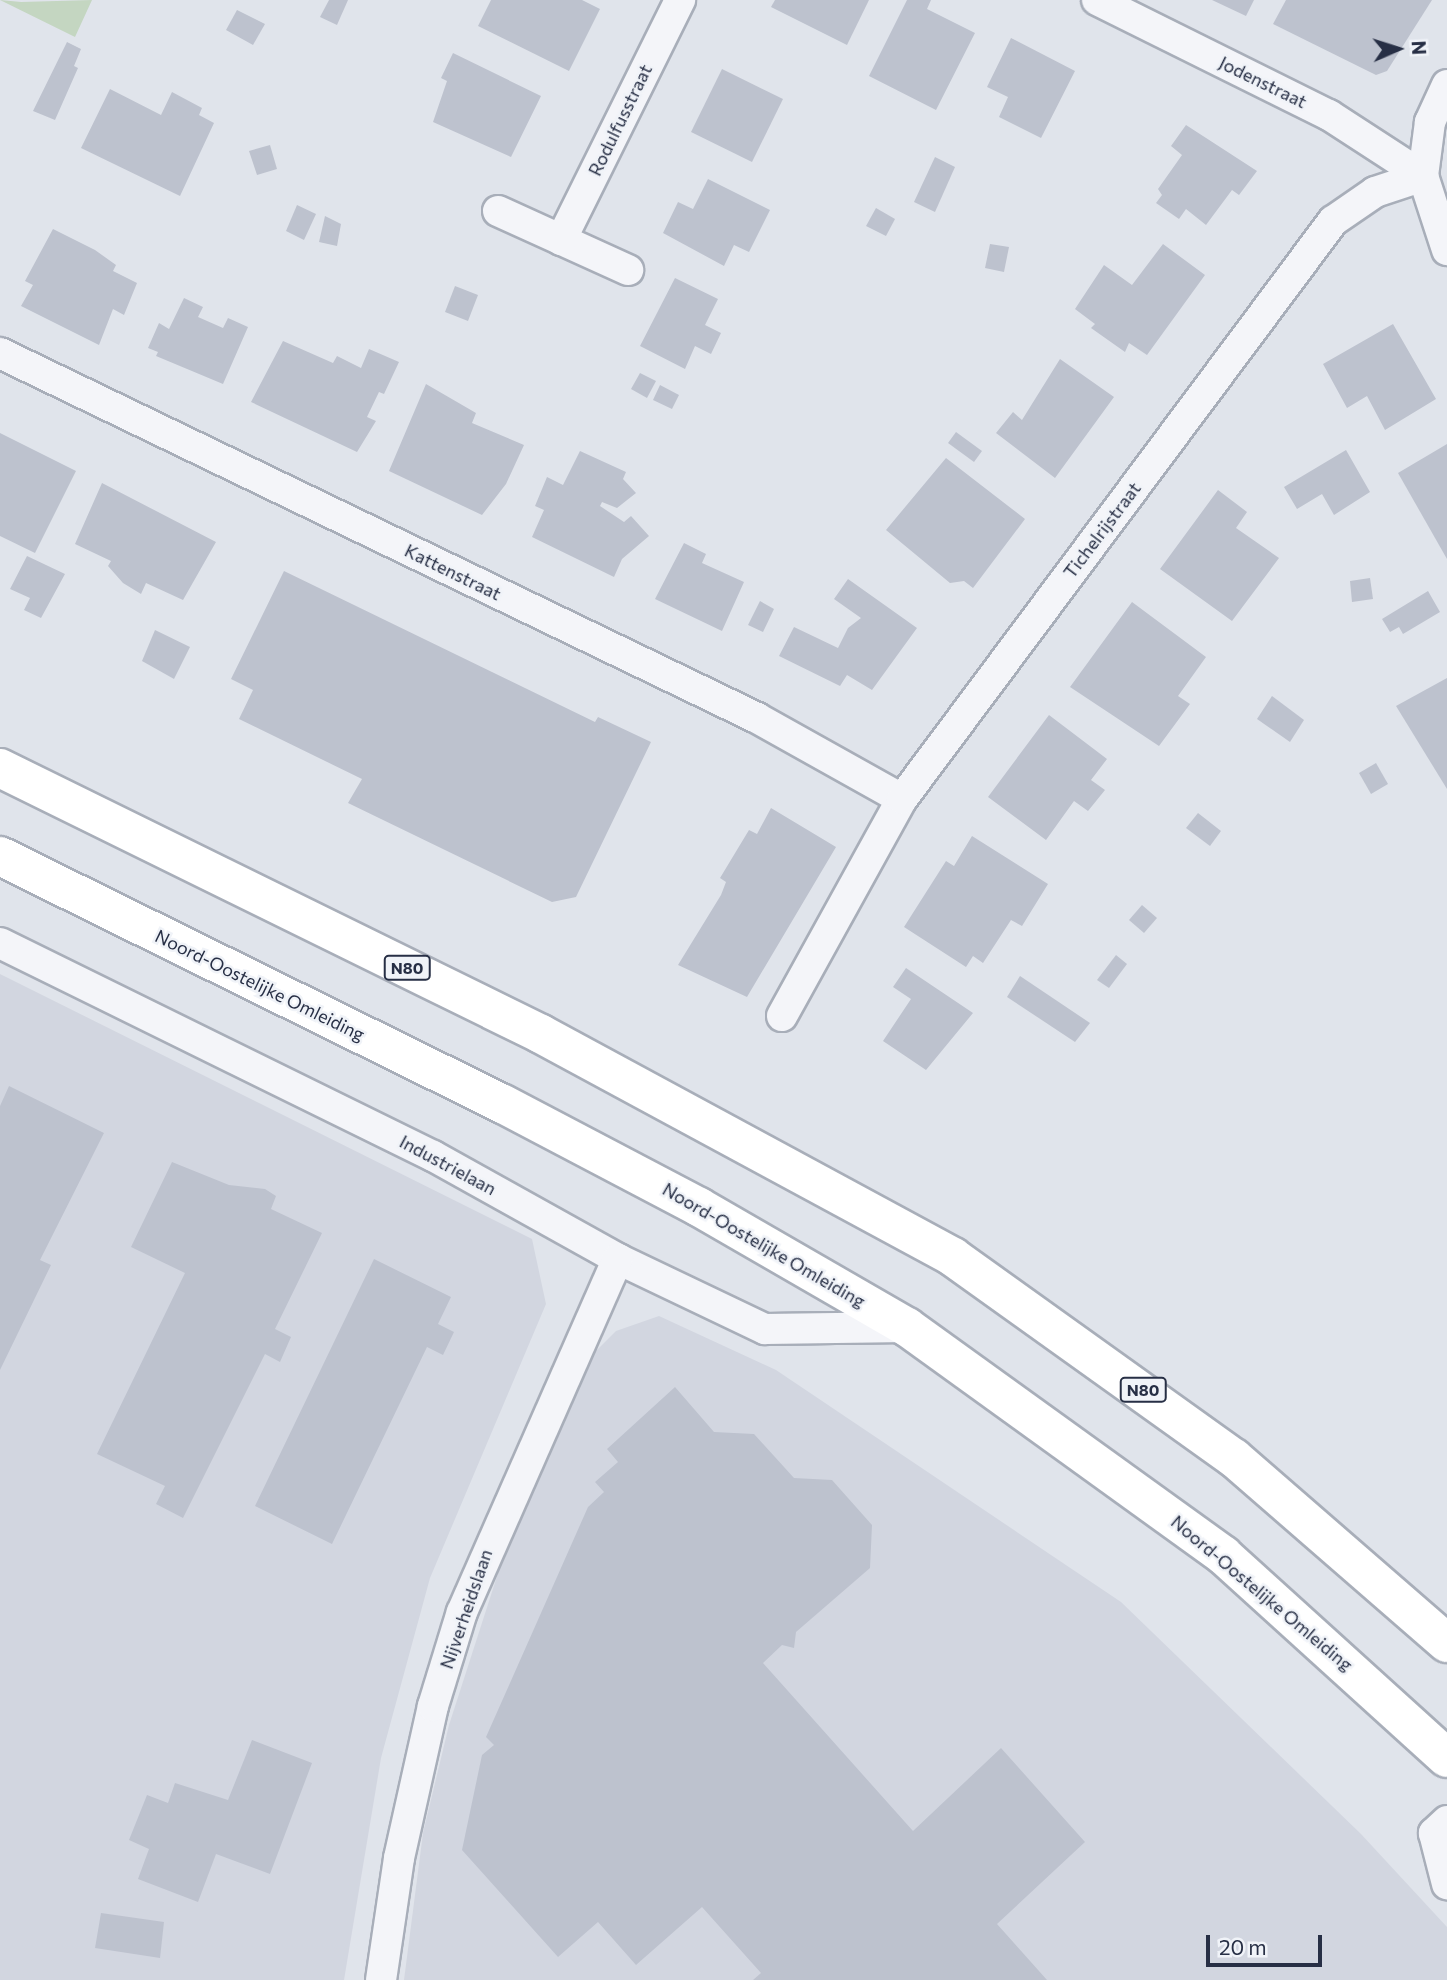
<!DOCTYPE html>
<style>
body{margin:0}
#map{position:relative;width:1447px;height:1980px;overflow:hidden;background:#e0e4eb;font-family:Commissioner,sans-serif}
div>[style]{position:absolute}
.built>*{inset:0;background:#d2d6e0}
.green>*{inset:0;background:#c4d6c1}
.building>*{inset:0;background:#bdc2ce}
.roads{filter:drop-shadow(2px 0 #a8aeb9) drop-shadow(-2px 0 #a8aeb9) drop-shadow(0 2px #a8aeb9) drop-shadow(0 -2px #a8aeb9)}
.minor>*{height:30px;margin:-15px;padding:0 15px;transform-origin:15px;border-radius:15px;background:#f4f5f9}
.primary>*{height:38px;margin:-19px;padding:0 19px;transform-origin:19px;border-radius:19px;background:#fff}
span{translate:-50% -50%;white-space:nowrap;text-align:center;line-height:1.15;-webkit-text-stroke:5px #f0f3f8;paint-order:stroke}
.shield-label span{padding:2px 5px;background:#f0f3f8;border:2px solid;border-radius:5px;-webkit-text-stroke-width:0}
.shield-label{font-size:16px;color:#272f45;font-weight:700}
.street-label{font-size:18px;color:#272f45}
.north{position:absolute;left:1363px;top:14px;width:70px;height:70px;-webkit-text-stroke:5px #f0f3f8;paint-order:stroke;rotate:87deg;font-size:19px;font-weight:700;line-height:28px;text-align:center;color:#272f45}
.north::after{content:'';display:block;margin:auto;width:24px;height:32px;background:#272f45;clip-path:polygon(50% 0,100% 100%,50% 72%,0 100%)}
.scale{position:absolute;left:1206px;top:1935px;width:116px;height:32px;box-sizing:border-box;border:4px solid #272f45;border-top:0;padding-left:9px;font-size:21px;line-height:24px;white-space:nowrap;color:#272f45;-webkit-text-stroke:5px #f0f3f8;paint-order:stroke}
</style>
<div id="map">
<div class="built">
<i style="clip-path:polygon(0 974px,532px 1239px,546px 1304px,430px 1578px,381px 1758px,344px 1980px,0 1980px)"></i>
<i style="clip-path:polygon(659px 1316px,776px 1370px,1121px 1602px,1361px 1834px,1447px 1927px,1447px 1980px,404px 1980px,423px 1833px,449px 1725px,501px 1564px,592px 1355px,616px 1331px)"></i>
</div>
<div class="green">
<i style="clip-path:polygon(0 0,21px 2px,92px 0,75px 37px)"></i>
</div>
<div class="building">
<i style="clip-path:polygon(329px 0,348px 0,337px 25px,320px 17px)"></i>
<i style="clip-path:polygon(491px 0,582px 0,600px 9px,569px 71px,478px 26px)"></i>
<i style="clip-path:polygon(775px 0,869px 0,847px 45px,771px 7px)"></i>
<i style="clip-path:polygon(907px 0,931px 0,927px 9px,975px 33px,936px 110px,869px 76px)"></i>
<i style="clip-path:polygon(1212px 0,1254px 0,1246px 16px)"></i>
<i style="clip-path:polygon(1286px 0,1432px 0,1387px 71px,1376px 75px,1273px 24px)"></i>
<i style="clip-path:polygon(237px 10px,265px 24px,253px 45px,226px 30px)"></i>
<i style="clip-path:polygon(1011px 38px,1075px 71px,1041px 138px,999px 117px,1008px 97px,987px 87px)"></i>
<i style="clip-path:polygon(67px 42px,81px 49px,74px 66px,78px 68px,55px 120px,33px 111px)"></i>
<i style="clip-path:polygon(453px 53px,541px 96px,511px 157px,433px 122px,447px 81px,441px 78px)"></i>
<i style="clip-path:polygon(722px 69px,783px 99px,752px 162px,691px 132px)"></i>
<i style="clip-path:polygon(110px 89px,161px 115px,172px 92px,202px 108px,199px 115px,214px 123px,180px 196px,81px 148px)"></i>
<i style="clip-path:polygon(1186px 125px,1257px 171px,1239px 195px,1232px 190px,1206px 225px,1186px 209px,1179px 219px,1156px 203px,1162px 195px,1158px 189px,1182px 155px,1171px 146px)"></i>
<i style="clip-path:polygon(270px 145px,277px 169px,257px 175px,249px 151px)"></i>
<i style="clip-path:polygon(935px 157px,955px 167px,935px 212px,914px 202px)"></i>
<i style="clip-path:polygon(708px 179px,770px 210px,749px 252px,734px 245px,724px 266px,663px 233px,678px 202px,693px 209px)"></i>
<i style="clip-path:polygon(297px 205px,316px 214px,304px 240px,286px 231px)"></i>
<i style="clip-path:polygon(876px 208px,895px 219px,886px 236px,866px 226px)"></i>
<i style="clip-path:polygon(325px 216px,341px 224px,337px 246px,319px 242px)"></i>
<i style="clip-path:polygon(53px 229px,95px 250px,116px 265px,113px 271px,137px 283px,124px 315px,113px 309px,99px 345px,21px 306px,33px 285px,25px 281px)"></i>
<i style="clip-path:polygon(990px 244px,1009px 247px,1004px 272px,985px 268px)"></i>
<i style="clip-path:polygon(1163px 244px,1205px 275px,1147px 355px,1129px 343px,1125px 352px,1091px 328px,1095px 324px,1075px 309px,1104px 265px,1132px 285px)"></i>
<i style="clip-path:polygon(675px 278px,718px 299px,705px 325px,721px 333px,711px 354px,695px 346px,685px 369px,640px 346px)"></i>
<i style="clip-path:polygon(455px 286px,478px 295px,468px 321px,445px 312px)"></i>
<i style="clip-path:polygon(184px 298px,203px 307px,198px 317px,223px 328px,228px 318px,248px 327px,223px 384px,156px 356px,158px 352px,148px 348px,159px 323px,169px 329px)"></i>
<i style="clip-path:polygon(1393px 324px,1436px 399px,1385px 430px,1367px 396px,1347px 408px,1323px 364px)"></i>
<i style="clip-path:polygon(283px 341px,333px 363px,337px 356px,361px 368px,369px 349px,399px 362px,384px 394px,379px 392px,367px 417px,376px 421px,357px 452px,251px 402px)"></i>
<i style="clip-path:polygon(1060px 359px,1114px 397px,1055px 478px,996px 433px,1013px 412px,1022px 420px)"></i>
<i style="clip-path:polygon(640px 373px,656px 381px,647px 398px,631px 389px)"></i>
<i style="clip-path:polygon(426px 384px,476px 413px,472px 423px,524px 445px,506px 484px,482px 515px,389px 471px)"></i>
<i style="clip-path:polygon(660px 385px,679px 395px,672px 409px,653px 400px)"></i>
<i style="clip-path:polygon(956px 432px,982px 451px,974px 462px,948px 443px)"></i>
<i style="clip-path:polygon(0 433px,76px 471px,35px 553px,0 536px)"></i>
<i style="clip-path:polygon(1447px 444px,1447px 559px,1398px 473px)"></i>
<i style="clip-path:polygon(1346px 450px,1370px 492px,1334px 515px,1322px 494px,1297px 509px,1284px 487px)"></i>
<i style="clip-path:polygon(580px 451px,626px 472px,623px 479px,636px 493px,617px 508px,602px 502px,600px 506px,624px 522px,631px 516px,649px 536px,622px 559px,614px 577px,532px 537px,544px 510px,535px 506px,547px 477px,563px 485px)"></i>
<i style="clip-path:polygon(946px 458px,1025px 519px,973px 588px,964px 581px,950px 583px,886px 530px)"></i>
<i style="clip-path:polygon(102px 483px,216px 542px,183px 600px,146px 583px,141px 594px,123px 583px,108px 566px,111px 561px,75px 544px)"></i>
<i style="clip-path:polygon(1218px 490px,1247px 512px,1236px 528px,1279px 558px,1232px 621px,1160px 569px)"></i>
<i style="clip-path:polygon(684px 543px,706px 554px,702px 563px,744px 582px,722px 631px,655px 599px)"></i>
<i style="clip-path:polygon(27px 556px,65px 574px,41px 618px,24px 610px,30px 598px,10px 589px)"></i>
<i style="clip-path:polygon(284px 571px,595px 722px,598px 717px,651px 742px,576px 897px,552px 902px,348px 803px,362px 779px,239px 719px,253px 690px,231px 679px)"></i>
<i style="clip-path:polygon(1370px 578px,1373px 599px,1352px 602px,1350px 581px)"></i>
<i style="clip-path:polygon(848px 579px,917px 628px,872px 690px,847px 675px,840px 686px,779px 656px,794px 627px,838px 648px,848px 628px,861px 618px,834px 599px)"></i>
<i style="clip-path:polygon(1428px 591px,1440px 612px,1403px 634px,1399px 627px,1390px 632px,1382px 619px)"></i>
<i style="clip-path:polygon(760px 601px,774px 609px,763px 632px,748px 625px)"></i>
<i style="clip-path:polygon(1132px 602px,1206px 657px,1178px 696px,1190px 704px,1159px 746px,1070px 687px)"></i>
<i style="clip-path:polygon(155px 630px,190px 647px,174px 679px,142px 661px)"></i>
<i style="clip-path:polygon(1447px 678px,1447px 789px,1396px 706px)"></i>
<i style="clip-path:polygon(1272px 696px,1304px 720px,1290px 742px,1257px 719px)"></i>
<i style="clip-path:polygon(1049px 715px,1107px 759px,1091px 780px,1105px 790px,1088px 811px,1074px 801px,1046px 840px,988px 797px)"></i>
<i style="clip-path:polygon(1376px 763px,1388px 784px,1371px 794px,1359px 773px)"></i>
<i style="clip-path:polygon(771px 808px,836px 847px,747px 997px,678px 965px,721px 895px,726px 882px,720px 878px,749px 830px,757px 834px)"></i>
<i style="clip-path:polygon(1198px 813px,1221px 831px,1210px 846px,1186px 828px)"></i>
<i style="clip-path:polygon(972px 836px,1048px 884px,1022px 926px,1011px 920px,983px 963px,973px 956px,966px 967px,904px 927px,946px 861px,954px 866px)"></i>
<i style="clip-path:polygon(1142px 905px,1157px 918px,1144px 933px,1129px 920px)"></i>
<i style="clip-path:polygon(1116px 955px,1127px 964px,1109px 988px,1097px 980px)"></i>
<i style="clip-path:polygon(906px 968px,973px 1013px,926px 1070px,883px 1041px,911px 999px,893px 987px)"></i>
<i style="clip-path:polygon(1020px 976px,1090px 1023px,1075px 1042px,1007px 997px)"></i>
<i style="clip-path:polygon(9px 1086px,104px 1133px,40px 1260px,51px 1265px,0 1370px,0 1106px)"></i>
<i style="clip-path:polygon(172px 1162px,229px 1185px,265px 1189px,276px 1196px,271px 1209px,322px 1233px,275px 1329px,291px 1337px,280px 1362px,265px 1354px,183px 1518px,156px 1504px,165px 1486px,97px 1454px,185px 1273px,131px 1247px)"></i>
<i style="clip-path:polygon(374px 1259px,451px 1297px,438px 1324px,454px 1332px,443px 1355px,427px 1347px,332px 1544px,255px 1506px)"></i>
<i style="clip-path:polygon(675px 1387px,714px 1432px,754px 1434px,794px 1478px,832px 1480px,872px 1525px,870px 1568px,796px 1632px,794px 1648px,782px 1645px,763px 1663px,913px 1831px,1001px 1748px,1085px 1842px,997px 1924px,1047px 1980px,753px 1980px,761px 1973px,702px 1907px,636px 1965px,598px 1922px,558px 1957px,462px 1850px,482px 1755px,494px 1745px,486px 1737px,588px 1507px,604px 1492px,595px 1482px,618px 1462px,607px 1449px)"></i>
<i style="clip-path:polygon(252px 1740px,312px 1763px,270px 1874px,216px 1854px,198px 1902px,138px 1879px,149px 1849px,129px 1840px,147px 1795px,168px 1803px,175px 1783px,228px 1800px)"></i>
<i style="clip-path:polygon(101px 1913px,164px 1922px,160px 1958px,95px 1948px)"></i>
</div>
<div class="roads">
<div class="minor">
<i style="left:1097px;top:0;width:259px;rotate:26.4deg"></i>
<i style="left:1329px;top:115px;width:112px;rotate:33deg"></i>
<i style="left:1447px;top:85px;width:41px;rotate:114.7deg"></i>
<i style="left:1430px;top:122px;width:54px;rotate:97.4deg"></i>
<i style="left:1423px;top:176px;width:78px;rotate:72deg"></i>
<i style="left:498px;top:211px;width:143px;rotate:24.4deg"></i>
<i style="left:561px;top:240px;width:268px;rotate:-63.6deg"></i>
<i style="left:0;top:353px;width:840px;rotate:25.74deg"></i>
<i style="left:757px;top:718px;width:166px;rotate:29.2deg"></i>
<i style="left:0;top:943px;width:483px;rotate:26.2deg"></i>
<i style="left:433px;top:1156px;width:212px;rotate:29.1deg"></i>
<i style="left:618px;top:1259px;width:163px;rotate:25.5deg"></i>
<i style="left:765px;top:1329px;width:142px;rotate:-0.8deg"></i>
<i style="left:782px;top:1016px;width:248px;rotate:-61.1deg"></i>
<i style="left:902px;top:799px;width:721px;rotate:-53.29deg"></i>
<i style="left:1333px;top:221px;width:51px;rotate:-34.6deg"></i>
<i style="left:1375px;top:192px;width:51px;rotate:-18.4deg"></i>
<i style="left:1447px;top:1821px;width:18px;rotate:137deg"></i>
<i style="left:1434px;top:1833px;width:53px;rotate:75.7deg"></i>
<i style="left:381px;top:1980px;width:123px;rotate:-81.6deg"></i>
<i style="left:399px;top:1858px;width:156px;rotate:-77.4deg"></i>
<i style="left:433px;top:1706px;width:98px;rotate:-72.9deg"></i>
<i style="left:462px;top:1612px;width:386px;rotate:-66.2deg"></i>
</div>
<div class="primary">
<i style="left:0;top:768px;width:603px;rotate:26.18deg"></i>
<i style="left:541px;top:1034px;width:468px;rotate:28.4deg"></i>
<i style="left:953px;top:1257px;width:345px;rotate:35.6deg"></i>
<i style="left:1234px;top:1458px;width:282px;rotate:41deg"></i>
<i style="left:0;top:856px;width:561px;rotate:26.25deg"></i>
<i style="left:503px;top:1104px;width:221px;rotate:27.7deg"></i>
<i style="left:699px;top:1207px;width:240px;rotate:30deg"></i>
<i style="left:907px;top:1327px;width:390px;rotate:35.8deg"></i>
<i style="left:1223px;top:1555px;width:302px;rotate:42.2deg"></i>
</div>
</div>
<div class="shield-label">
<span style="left:407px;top:968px">N80</span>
<span style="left:1143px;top:1390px">N80</span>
</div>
<div class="street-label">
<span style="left:1263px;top:82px;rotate:26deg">Jodenstraat</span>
<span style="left:620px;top:120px;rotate:-64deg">Rodulfusstraat</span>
<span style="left:1102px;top:530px;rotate:-53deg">Tichelrijstraat</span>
<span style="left:453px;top:572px;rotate:26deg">Kattenstraat</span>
<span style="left:260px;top:985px;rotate:26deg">Noord-Oostelijke Omleiding</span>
<span style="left:448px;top:1165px;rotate:28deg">Industrielaan</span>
<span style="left:764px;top:1245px;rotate:30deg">Noord-Oostelijke Omleiding</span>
<span style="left:1262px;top:1593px;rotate:40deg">Noord-Oostelijke Omleiding</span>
<span style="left:466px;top:1609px;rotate:-71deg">Nijverheidslaan</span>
</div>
<div class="north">N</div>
<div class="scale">20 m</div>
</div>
